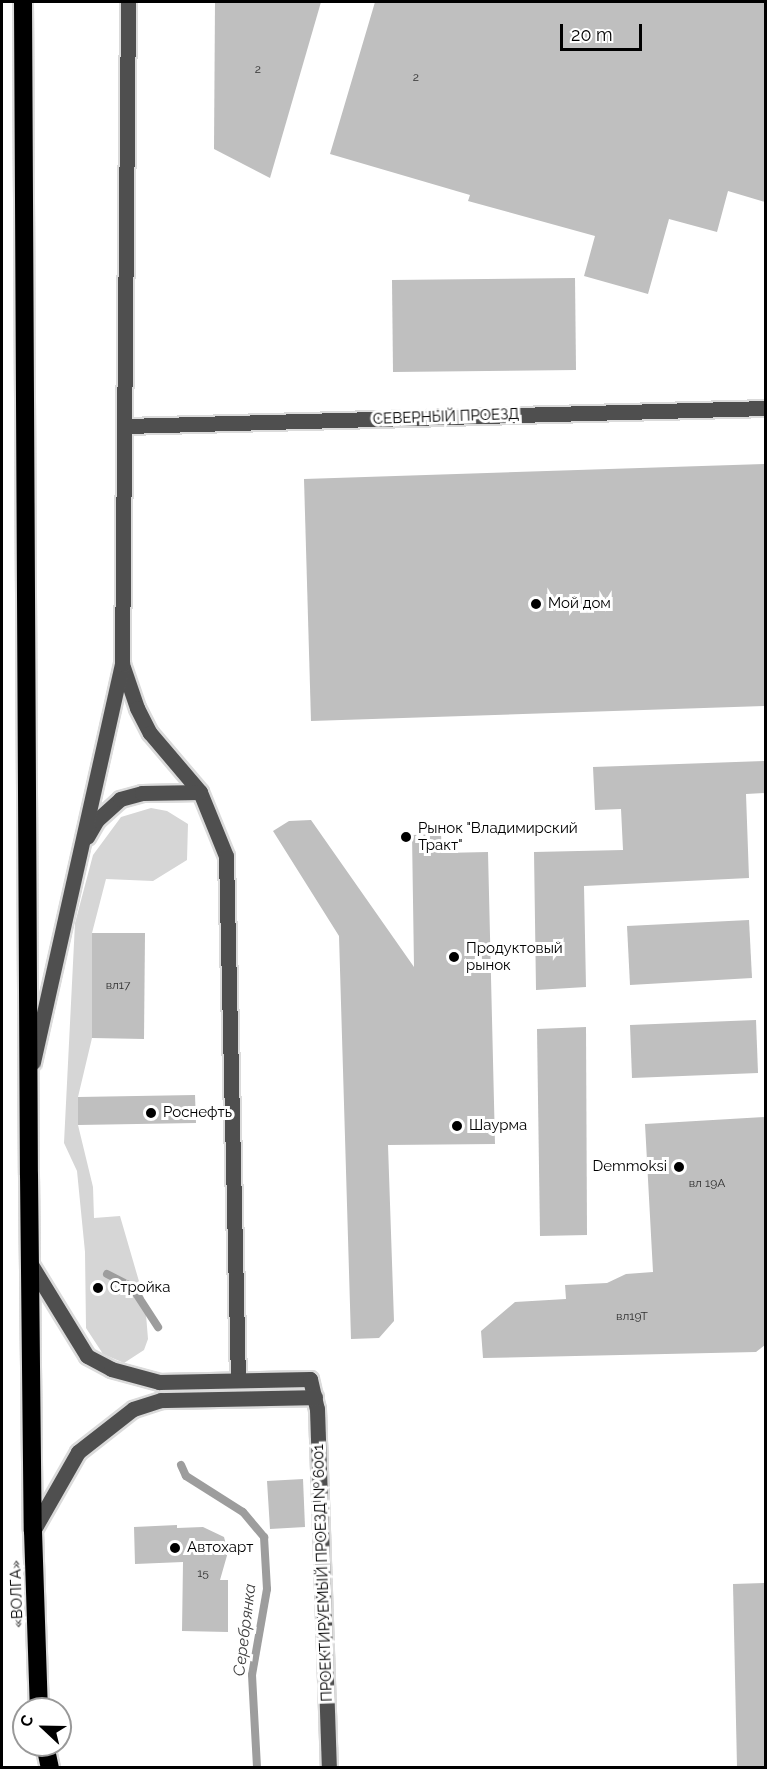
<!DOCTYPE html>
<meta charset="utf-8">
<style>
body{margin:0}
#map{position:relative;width:767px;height:1769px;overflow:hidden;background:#fff;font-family:Raleway,sans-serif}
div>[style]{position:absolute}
.green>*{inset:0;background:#d6d6d6}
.stream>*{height:8px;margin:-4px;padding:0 4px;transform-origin:4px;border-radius:4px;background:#9d9d9d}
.building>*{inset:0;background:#bfbfbf}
.roads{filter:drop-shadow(2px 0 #dbdbdb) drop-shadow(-2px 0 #dbdbdb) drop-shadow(0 2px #dbdbdb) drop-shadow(0 -2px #dbdbdb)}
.minor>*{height:15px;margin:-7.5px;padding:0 7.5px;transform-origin:7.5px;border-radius:7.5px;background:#4f4f4f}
.highway>*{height:18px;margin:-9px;padding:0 9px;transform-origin:9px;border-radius:9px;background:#000}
.dots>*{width:16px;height:16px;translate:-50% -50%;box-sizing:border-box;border:3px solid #fff;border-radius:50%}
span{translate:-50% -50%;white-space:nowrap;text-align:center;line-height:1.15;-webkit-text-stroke:6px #fff;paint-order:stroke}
.number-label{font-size:12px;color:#303030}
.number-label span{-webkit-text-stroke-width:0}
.street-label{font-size:15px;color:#000}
.poi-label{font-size:15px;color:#000}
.left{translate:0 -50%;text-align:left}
.right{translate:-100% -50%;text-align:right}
.water-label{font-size:16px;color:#3e3e3e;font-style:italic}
.frame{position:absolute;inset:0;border:3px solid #000;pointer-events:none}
.north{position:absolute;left:12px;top:1697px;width:60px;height:60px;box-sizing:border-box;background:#fff;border:2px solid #999;border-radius:50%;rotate:292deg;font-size:16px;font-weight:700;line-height:24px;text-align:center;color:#000}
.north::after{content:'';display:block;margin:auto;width:21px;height:27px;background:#000;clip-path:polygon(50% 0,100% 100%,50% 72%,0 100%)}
.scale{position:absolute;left:560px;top:24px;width:82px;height:27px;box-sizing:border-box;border:3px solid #000;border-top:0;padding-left:8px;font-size:18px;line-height:21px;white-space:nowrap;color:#000;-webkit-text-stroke:4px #fff;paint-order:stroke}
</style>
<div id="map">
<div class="green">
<i style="clip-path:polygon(151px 808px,167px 811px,188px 824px,187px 860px,153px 881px,106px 879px,92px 933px,92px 1038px,78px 1097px,78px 1125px,93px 1187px,94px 1218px,120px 1216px,145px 1302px,148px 1339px,144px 1350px,124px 1363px,103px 1354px,86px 1328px,85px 1252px,77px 1171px,64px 1143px,75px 923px,93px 855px,121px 817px)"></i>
</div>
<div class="stream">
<i style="left:107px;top:1274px;width:28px;rotate:27deg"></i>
<i style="left:132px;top:1287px;width:48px;rotate:57deg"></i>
<i style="left:181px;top:1465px;width:12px;rotate:66deg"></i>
<i style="left:186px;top:1476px;width:67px;rotate:32.3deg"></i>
<i style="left:243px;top:1512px;width:33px;rotate:50deg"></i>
<i style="left:264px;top:1537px;width:52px;rotate:86.7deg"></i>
<i style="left:267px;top:1589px;width:87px;rotate:99.9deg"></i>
<i style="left:252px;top:1675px;width:93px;rotate:86.9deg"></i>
</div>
<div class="building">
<i style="clip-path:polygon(215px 2px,321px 2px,270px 178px,214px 149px)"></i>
<i style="clip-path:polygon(375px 2px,765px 2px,765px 202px,728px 191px,717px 232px,669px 219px,648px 294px,584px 276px,595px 236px,468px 201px,470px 195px,330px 154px)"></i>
<i style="clip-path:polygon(575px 278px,576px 370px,393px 372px,392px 280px)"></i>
<i style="clip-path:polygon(765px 464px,765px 706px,311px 721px,304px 479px)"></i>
<i style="clip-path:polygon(765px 761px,765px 793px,746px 794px,749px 878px,584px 886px,586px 987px,536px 990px,534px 852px,623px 850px,621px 809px,595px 810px,593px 767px)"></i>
<i style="clip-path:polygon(311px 820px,414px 967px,412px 835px,441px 834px,442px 853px,488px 852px,495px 1144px,388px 1145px,394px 1321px,379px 1338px,351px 1339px,339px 936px,273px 831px,289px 821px)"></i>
<i style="clip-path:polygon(749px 920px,752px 978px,630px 985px,627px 926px)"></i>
<i style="clip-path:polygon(92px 933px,145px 933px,144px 1039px,92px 1038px)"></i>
<i style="clip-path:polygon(756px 1020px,758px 1073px,632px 1078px,630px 1025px)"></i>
<i style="clip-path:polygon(586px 1027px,587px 1235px,540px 1236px,537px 1029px)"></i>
<i style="clip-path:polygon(195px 1095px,196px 1123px,78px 1125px,78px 1097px)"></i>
<i style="clip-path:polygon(765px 1117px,765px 1345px,756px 1352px,483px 1358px,481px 1331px,515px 1302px,566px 1299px,565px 1285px,607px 1283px,626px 1274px,653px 1272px,645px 1124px)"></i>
<i style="clip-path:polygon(303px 1479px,305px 1527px,270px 1529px,267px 1481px)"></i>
<i style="clip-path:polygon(177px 1525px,177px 1528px,203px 1527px,224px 1537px,228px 1552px,220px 1580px,228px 1580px,228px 1632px,182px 1631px,183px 1562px,135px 1564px,134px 1527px)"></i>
<i style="clip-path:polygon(765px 1583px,765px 1767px,737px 1767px,733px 1584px)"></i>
</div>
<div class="roads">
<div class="minor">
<i style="left:126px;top:426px;width:640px;rotate:-1.61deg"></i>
<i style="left:123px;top:667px;width:43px;rotate:71.1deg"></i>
<i style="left:137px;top:708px;width:28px;rotate:63deg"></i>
<i style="left:150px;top:733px;width:77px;rotate:49.7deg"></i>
<i style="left:200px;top:792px;width:69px;rotate:67.9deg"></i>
<i style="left:226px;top:856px;width:524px;rotate:88.69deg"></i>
<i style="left:87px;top:837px;width:20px;rotate:-60deg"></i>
<i style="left:97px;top:820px;width:31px;rotate:-42deg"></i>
<i style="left:120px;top:799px;width:23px;rotate:-15deg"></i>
<i style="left:142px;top:793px;width:58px;rotate:-1deg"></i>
<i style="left:33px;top:1062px;width:408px;rotate:-77.4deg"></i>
<i style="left:122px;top:664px;width:662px;rotate:-89.48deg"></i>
<i style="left:30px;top:1263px;width:109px;rotate:58.5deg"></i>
<i style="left:87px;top:1356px;width:27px;rotate:28deg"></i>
<i style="left:111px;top:1369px;width:50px;rotate:15.2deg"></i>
<i style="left:159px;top:1382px;width:151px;rotate:-1.1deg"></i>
<i style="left:310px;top:1379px;width:31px;rotate:77deg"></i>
<i style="left:317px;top:1409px;width:359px;rotate:88.1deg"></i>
<i style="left:33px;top:1531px;width:91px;rotate:-60.3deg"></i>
<i style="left:78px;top:1452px;width:70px;rotate:-38deg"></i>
<i style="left:133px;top:1409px;width:29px;rotate:-18deg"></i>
<i style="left:161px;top:1400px;width:154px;rotate:-1.1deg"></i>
</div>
<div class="highway">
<i style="left:23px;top:2px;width:1173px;rotate:89.71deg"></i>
<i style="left:29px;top:1175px;width:356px;rotate:89.4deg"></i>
<i style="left:33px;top:1531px;width:178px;rotate:88.1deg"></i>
<i style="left:45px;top:1745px;width:24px;rotate:78deg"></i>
</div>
</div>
<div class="dots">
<i style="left:536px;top:604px;background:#000"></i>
<i style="left:406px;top:837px;background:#000"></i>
<i style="left:454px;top:957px;background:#000"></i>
<i style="left:151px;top:1113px;background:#000"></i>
<i style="left:457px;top:1126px;background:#000"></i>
<i style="left:679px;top:1167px;background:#000"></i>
<i style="left:98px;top:1288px;background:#000"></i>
<i style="left:175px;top:1548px;background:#000"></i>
</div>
<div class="number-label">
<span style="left:258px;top:70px">2</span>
<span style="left:416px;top:78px">2</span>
<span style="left:118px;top:986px">вл17</span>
<span style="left:707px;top:1184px">вл 19А</span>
<span style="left:632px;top:1317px">вл19Т</span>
<span style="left:203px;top:1574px">15</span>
</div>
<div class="street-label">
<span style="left:446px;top:417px;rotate:-2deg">СЕВЕРНЫЙ ПРОЕЗД</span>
<span style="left:323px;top:1573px;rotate:-92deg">ПРОЕКТИРУЕМЫЙ ПРОЕЗД № 6001</span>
<span style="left:17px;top:1594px;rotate:-92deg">«ВОЛГА»</span>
</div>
<div class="poi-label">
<span class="left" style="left:548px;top:604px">Мой дом</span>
<span class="left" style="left:418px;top:837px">Рынок "Владимирский<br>Тракт"</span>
<span class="left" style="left:466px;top:957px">Продуктовый<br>рынок</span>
<span class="left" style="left:163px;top:1113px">Роснефть</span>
<span class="left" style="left:469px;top:1126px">Шаурма</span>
<span class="right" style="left:667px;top:1167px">Demmoksi</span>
<span class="left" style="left:110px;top:1288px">Стройка</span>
<span class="left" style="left:187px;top:1548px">Автохарт</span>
</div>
<div class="water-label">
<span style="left:245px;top:1630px;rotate:-83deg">Серебрянка</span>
</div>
<div class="frame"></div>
<div class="north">С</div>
<div class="scale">20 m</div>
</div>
